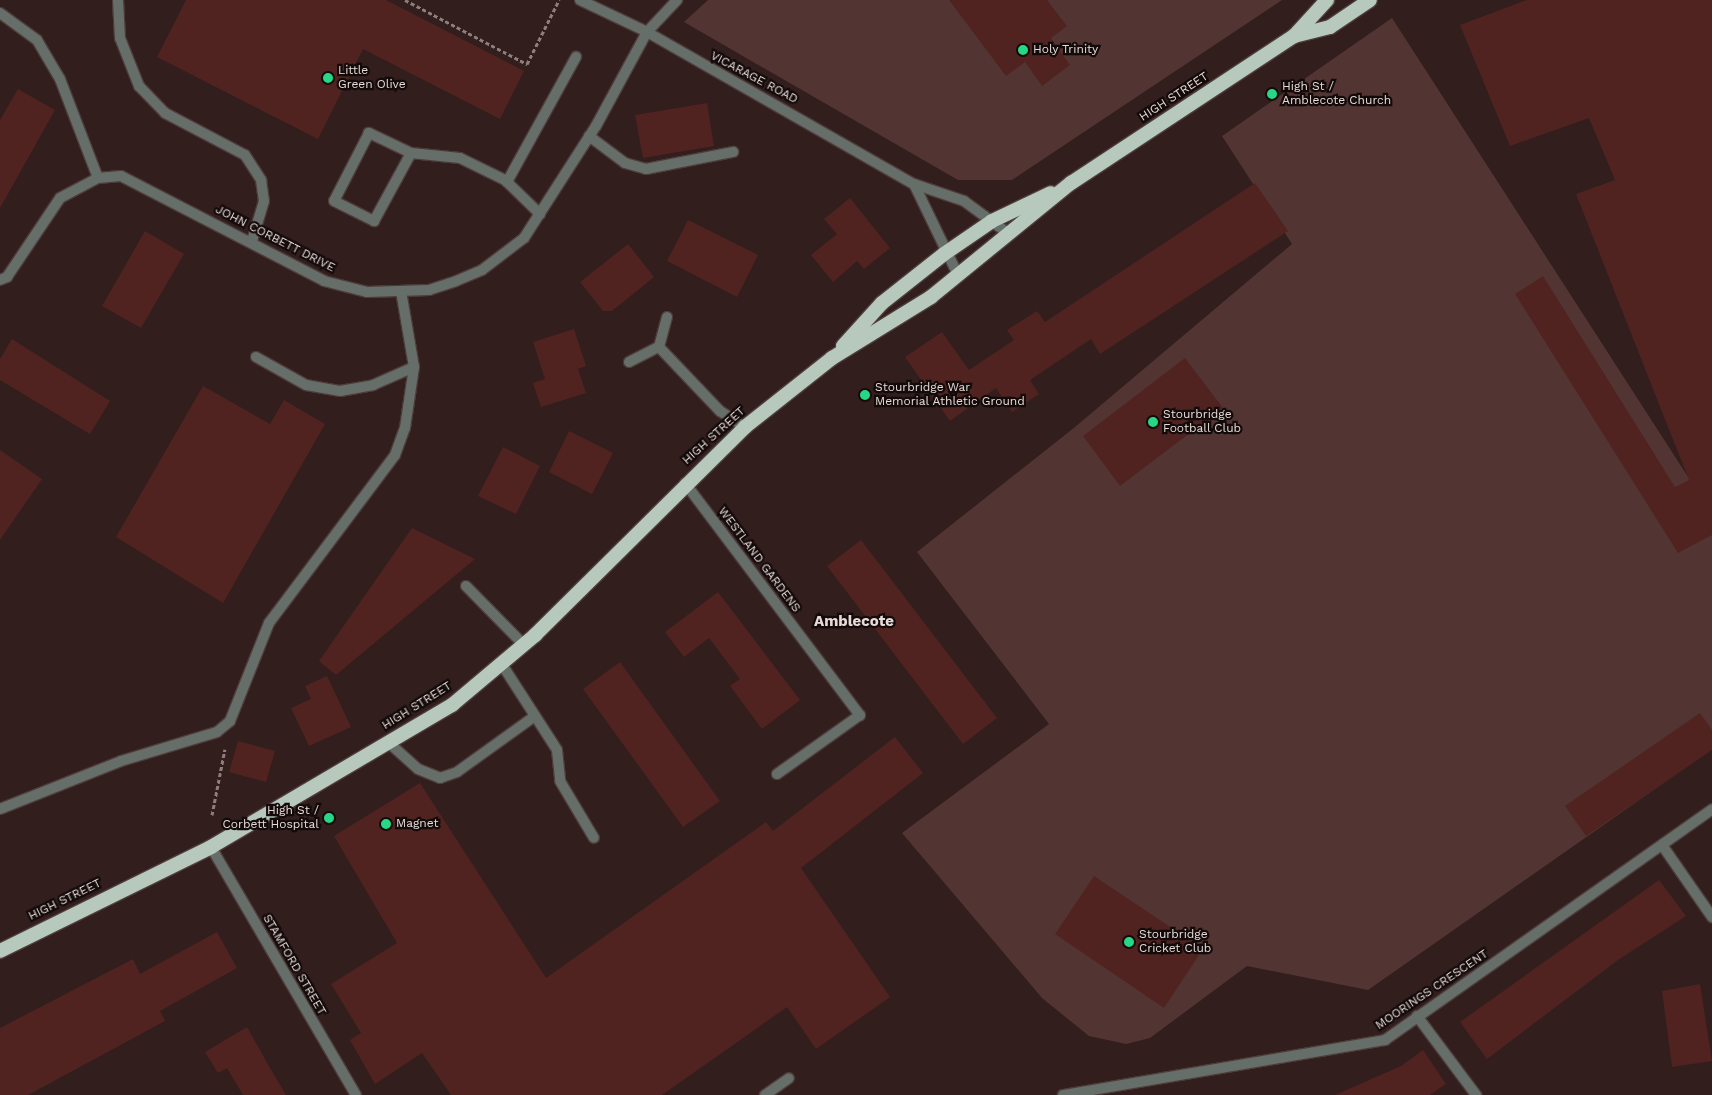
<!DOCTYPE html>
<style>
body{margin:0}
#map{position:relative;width:1712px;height:1095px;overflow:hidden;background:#311e1d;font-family:"Work Sans",sans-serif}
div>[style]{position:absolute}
.green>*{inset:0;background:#523532}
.building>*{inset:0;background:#502321}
.path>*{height:3px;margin-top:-1.5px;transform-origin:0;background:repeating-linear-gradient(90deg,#8e7e7c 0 4px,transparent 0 6.5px)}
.roads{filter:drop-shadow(1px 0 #4e3c3b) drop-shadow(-1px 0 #4e3c3b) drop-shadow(0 1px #4e3c3b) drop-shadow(0 -1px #4e3c3b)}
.service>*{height:10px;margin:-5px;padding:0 5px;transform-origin:5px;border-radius:5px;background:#666e69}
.minor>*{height:10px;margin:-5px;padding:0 5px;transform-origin:5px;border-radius:5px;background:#666e69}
.tertiary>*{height:10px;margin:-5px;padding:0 5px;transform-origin:5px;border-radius:5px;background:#666e69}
.trunk>*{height:14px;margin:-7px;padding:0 7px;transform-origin:7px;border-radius:7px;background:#b6c9bc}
.dots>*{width:14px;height:14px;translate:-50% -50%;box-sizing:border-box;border:2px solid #130b0a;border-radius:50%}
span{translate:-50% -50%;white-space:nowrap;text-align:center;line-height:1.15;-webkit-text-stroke:4.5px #130b0a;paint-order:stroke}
.poi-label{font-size:12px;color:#e7dad8}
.left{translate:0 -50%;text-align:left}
.right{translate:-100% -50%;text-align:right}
.street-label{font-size:12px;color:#e7dad8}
.quarter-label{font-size:15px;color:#e7dad8;font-weight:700}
</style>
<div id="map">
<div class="green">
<i style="clip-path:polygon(708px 0,1282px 0,1012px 180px,958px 180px,684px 22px)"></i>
<i style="clip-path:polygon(1392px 18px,1712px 514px,1712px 749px,1368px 990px,1247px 966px,1150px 1038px,1126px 1044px,1089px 1036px,1042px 998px,902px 833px,1049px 724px,917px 552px,1075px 427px,1292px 244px,1222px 136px)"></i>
</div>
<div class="building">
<i style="clip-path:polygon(186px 0,386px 0,524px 71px,500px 119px,363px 49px,318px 139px,157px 57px)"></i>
<i style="clip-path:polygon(949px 0,1047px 0,1067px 26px,1051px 38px,1070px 65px,1042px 86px,1025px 62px,1006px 76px)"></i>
<i style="clip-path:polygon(1527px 0,1712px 0,1712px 535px,1678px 553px,1515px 294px,1543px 276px,1675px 487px,1689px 480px,1576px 194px,1615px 180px,1589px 118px,1510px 146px,1460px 25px)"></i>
<i style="clip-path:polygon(18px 89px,55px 110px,0 208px,0 120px)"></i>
<i style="clip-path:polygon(707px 103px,714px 146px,643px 158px,635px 115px)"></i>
<i style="clip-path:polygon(1255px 183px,1288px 231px,1100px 354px,1091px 339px,1030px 380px,1039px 394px,1012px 412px,996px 388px,950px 421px,905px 357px,942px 332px,969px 370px,1014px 340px,1007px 330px,1037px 311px,1045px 322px)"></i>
<i style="clip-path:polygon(850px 198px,890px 248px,864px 269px,857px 261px,833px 282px,811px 255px,837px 234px,824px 219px)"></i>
<i style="clip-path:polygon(688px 220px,758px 255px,737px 297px,667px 261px)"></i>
<i style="clip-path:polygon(145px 231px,184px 254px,141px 328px,102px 306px)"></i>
<i style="clip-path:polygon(628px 244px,654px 277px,612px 311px,603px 311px,580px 282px)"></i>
<i style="clip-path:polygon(574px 329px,586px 366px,578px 369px,586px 393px,541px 407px,533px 383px,545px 379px,533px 342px)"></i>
<i style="clip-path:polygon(12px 339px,110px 401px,90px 434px,0 380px,0 359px)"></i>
<i style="clip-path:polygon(1185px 358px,1223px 408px,1120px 486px,1083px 436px)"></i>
<i style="clip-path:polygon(203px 386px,270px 424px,284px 400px,325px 424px,223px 603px,116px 537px)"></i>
<i style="clip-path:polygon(569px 431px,613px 453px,592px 494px,549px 472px)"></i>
<i style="clip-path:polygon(503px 447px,540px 466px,516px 514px,478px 496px)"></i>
<i style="clip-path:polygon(0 450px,42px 479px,0 540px)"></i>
<i style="clip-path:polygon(412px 528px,475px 559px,336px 675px,319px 661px)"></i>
<i style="clip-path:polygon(861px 540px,997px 718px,963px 744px,827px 566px)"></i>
<i style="clip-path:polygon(718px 592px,800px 700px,762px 729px,730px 686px,740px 679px,709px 638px,684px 657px,665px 632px)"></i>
<i style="clip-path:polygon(620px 662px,720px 801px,683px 827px,583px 689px)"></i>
<i style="clip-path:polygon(327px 676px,351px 727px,309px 746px,291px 708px,311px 699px,305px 686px)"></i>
<i style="clip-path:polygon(1700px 713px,1712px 730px,1712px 750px,1586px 836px,1565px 806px)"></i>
<i style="clip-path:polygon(895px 737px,923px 773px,801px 868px,890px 997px,816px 1049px,787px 1007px,662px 1095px,451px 1095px,422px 1053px,375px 1084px,350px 1040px,361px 1033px,331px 984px,397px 943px,334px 836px,420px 783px,546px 978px,766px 822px,773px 831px)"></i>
<i style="clip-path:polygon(238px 741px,275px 751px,266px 782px,229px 772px)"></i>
<i style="clip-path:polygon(1094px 876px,1203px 949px,1164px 1008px,1055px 934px)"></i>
<i style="clip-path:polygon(1659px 880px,1686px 916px,1618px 960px,1487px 1059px,1460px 1022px)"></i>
<i style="clip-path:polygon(217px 932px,237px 968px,160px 1011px,165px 1021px,28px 1095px,0 1095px,0 1028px,133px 959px,140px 974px)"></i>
<i style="clip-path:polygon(1700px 984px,1712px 1061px,1672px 1067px,1662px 991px)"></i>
<i style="clip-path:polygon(247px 1027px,270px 1068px,286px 1095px,243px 1095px,227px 1068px,218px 1073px,205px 1052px)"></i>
<i style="clip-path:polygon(1423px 1050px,1446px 1084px,1430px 1095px,1335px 1095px,1401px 1066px)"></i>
</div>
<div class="path">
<i style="left:405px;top:0;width:138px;rotate:27.7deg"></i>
<i style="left:527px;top:64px;width:72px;rotate:-63.4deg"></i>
<i style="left:212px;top:815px;width:67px;rotate:-78.9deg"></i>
</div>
<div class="roads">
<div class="service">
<i style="left:118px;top:0;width:38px;rotate:87deg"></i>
<i style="left:120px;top:38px;width:52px;rotate:68.4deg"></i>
<i style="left:139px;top:86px;width:37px;rotate:46deg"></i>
<i style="left:165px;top:113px;width:90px;rotate:27.7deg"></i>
<i style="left:245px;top:155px;width:30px;rotate:57deg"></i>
<i style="left:261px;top:180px;width:21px;rotate:82deg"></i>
<i style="left:264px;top:201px;width:42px;rotate:106.7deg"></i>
<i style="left:647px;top:32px;width:44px;rotate:-46.8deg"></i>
<i style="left:589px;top:136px;width:45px;rotate:36.9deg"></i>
<i style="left:625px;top:163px;width:22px;rotate:16deg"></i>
<i style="left:646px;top:169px;width:89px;rotate:-11.1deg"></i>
<i style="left:411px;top:153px;width:47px;rotate:-154.5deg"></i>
<i style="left:369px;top:133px;width:76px;rotate:117.2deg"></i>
<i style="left:334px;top:201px;width:45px;rotate:26.6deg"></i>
<i style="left:374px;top:221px;width:77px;rotate:-61.4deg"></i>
<i style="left:411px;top:153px;width:49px;rotate:5.8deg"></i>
<i style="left:460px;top:158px;width:50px;rotate:26.1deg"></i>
<i style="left:505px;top:180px;width:49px;rotate:44.2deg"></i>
<i style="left:507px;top:182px;width:143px;rotate:-61.1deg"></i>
<i style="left:256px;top:357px;width:57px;rotate:29.2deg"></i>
<i style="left:306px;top:385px;width:35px;rotate:10deg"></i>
<i style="left:340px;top:391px;width:34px;rotate:-10deg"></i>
<i style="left:373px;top:385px;width:45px;rotate:-23.7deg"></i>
<i style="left:414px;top:367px;width:77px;rotate:-99.7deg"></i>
<i style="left:466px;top:586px;width:81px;rotate:45.5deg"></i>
<i style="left:501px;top:663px;width:103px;rotate:57.2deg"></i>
<i style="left:557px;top:750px;width:31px;rotate:84deg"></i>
<i style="left:560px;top:781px;width:66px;rotate:59.2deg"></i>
<i style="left:388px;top:742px;width:40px;rotate:42deg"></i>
<i style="left:418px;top:769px;width:24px;rotate:22deg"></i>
<i style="left:440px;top:778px;width:18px;rotate:-19deg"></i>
<i style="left:457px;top:772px;width:96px;rotate:-35.7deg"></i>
<i style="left:0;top:809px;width:130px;rotate:-21.6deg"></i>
<i style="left:121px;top:761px;width:100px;rotate:-16.8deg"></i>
<i style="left:217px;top:732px;width:17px;rotate:-40deg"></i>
<i style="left:230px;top:721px;width:105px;rotate:-68.3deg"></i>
<i style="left:269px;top:623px;width:210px;rotate:-53.1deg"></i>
<i style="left:395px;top:455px;width:29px;rotate:-70deg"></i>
<i style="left:405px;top:428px;width:62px;rotate:-81.6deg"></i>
<i style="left:765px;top:1095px;width:29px;rotate:-35deg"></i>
</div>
<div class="minor">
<i style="left:0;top:13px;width:46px;rotate:36.1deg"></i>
<i style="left:37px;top:40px;width:45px;rotate:59.5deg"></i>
<i style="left:60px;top:79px;width:106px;rotate:69deg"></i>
<i style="left:0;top:280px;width:8px;rotate:-23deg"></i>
<i style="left:7px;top:277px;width:95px;rotate:-56.1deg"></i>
<i style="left:60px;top:198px;width:43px;rotate:-27.8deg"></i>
<i style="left:98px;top:178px;width:23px;rotate:-5deg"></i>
<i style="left:121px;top:176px;width:229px;rotate:27.3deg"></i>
<i style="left:324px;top:281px;width:44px;rotate:14.3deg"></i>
<i style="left:367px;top:292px;width:62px;rotate:-1.8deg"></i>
<i style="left:429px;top:290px;width:28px;rotate:-18deg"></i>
<i style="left:456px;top:281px;width:28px;rotate:-23deg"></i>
<i style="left:482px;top:270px;width:53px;rotate:-37.3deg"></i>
<i style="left:524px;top:238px;width:133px;rotate:-57.3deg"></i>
<i style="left:596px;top:126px;width:107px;rotate:-61.5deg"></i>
<i style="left:667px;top:317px;width:31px;rotate:105deg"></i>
<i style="left:659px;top:347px;width:88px;rotate:46.4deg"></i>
<i style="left:720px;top:411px;width:30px;rotate:33deg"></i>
<i style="left:629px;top:362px;width:34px;rotate:-27deg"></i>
<i style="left:685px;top:483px;width:291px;rotate:53deg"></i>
<i style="left:860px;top:715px;width:102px;rotate:144.6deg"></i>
<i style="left:1662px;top:845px;width:88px;rotate:55.2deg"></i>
<i style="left:211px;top:847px;width:287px;rotate:59.7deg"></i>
<i style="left:1417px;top:1016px;width:99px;rotate:53.2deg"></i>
<i style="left:1063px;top:1095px;width:327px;rotate:-9.7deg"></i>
<i style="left:1385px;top:1040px;width:400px;rotate:-35.2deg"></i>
</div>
<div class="tertiary">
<i style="left:580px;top:0;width:74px;rotate:25.5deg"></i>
<i style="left:647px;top:32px;width:307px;rotate:29.7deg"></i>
<i style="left:914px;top:184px;width:53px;rotate:18.8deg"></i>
<i style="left:964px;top:201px;width:56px;rotate:36.3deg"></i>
<i style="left:914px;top:184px;width:101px;rotate:64.2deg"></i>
</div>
<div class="trunk">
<i style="left:1294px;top:36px;width:37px;rotate:-14deg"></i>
<i style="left:1330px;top:27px;width:48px;rotate:-34deg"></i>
<i style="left:843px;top:346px;width:58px;rotate:-47.8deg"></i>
<i style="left:882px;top:303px;width:79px;rotate:-38.3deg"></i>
<i style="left:944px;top:254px;width:58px;rotate:-34.5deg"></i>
<i style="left:992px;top:221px;width:65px;rotate:-25.4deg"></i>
<i style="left:0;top:951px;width:235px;rotate:-26.2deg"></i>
<i style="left:211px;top:847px;width:280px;rotate:-30.5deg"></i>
<i style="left:452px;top:705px;width:109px;rotate:-40.1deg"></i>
<i style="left:535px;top:635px;width:296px;rotate:-44.7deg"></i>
<i style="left:745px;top:427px;width:111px;rotate:-38.4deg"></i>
<i style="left:832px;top:358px;width:116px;rotate:-31.6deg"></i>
<i style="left:931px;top:297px;width:181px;rotate:-39.2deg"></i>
<i style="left:1071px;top:183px;width:267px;rotate:-33.4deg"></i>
<i style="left:1294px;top:36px;width:49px;rotate:-47.5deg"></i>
</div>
</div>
<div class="dots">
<i style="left:1023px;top:50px;background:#26d886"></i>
<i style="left:328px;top:78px;background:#26d886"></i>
<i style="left:1272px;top:94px;background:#26d886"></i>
<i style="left:865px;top:395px;background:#26d886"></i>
<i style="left:1153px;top:422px;background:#26d886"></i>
<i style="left:329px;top:818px;background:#26d886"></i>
<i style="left:386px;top:824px;background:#26d886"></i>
<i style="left:1129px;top:942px;background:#26d886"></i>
</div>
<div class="poi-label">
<span class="left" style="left:1033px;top:50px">Holy Trinity</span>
<span class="left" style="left:338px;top:78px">Little<br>Green Olive</span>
<span class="left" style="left:1282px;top:94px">High St /<br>Amblecote Church</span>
<span class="left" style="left:875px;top:395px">Stourbridge War<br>Memorial Athletic Ground</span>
<span class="left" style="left:1163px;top:422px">Stourbridge<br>Football Club</span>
<span class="right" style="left:319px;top:818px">High St /<br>Corbett Hospital</span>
<span class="left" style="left:396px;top:824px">Magnet</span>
<span class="left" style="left:1139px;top:942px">Stourbridge<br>Cricket Club</span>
</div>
<div class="street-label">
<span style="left:754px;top:78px;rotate:28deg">VICARAGE ROAD</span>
<span style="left:1174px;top:97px;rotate:-33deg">HIGH STREET</span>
<span style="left:275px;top:239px;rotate:27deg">JOHN CORBETT DRIVE</span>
<span style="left:714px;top:436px;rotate:-42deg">HIGH STREET</span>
<span style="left:759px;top:560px;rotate:53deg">WESTLAND GARDENS</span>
<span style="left:417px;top:706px;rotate:-32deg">HIGH STREET</span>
<span style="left:65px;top:900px;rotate:-26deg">HIGH STREET</span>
<span style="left:294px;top:965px;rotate:60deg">STAMFORD STREET</span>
<span style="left:1432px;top:990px;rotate:-34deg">MOORINGS CRESCENT</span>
</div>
<div class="quarter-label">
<span style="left:854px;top:622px">Amblecote</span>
</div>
</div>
